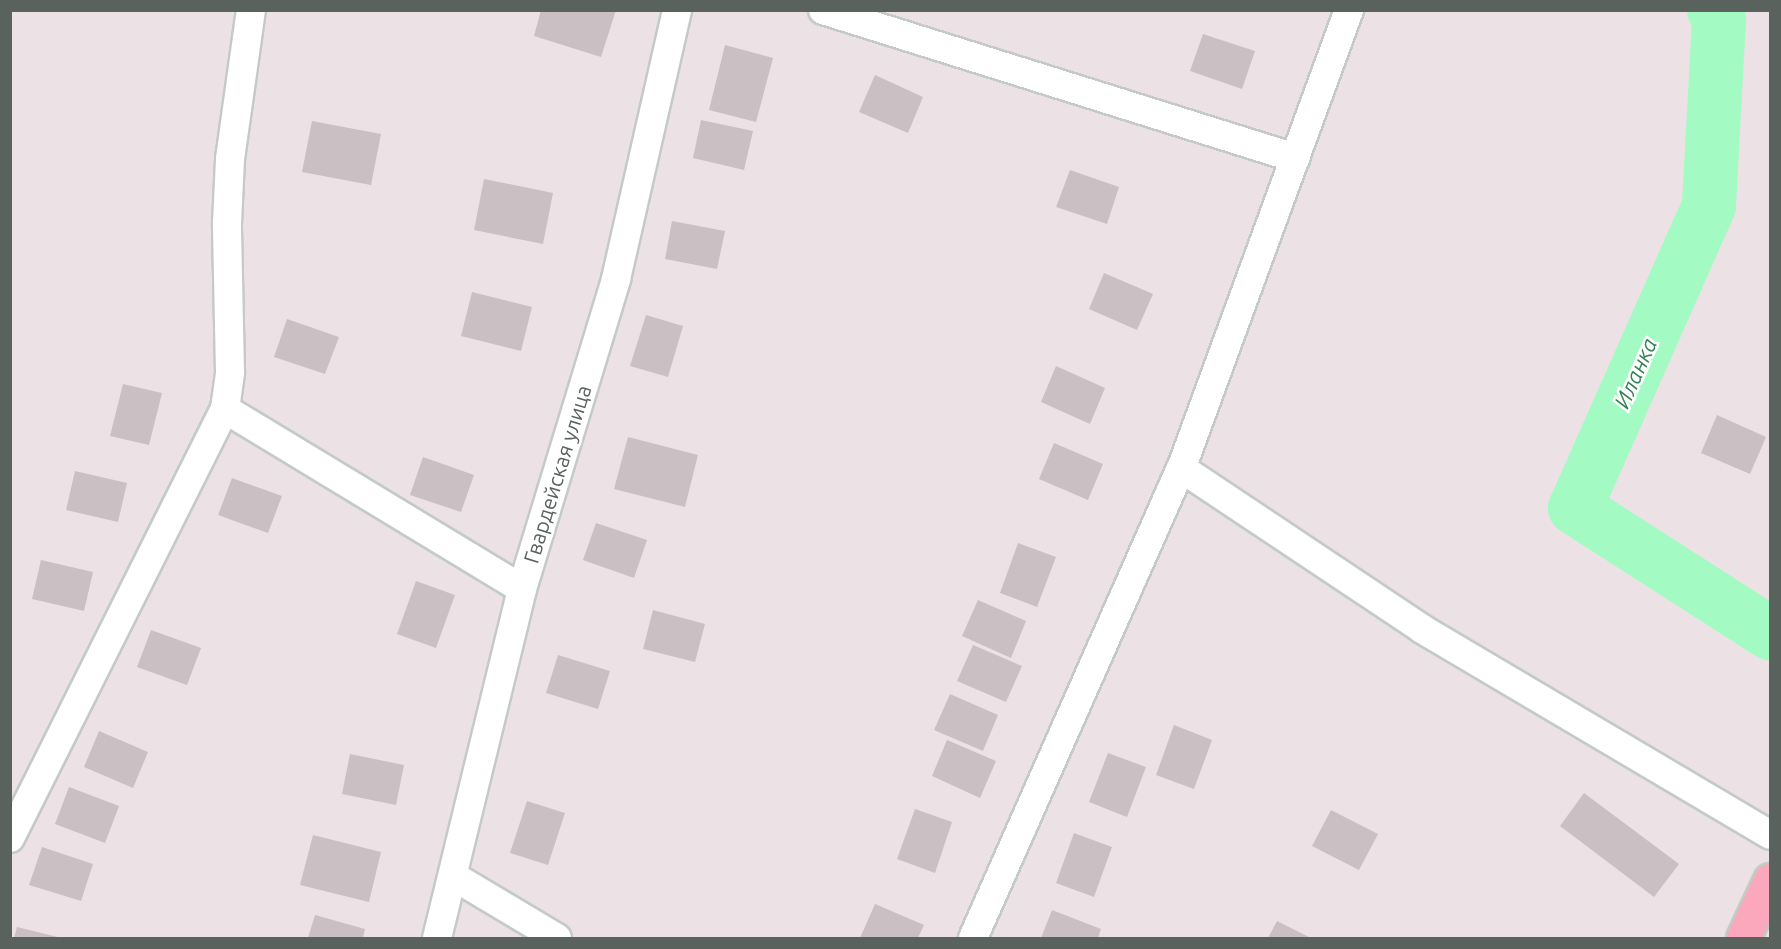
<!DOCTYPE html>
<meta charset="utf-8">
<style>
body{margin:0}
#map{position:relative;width:1781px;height:949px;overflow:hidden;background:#ece2e5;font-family:Ubuntu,sans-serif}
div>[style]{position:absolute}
.river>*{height:54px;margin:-27px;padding:0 27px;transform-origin:27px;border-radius:27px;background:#a3fbc3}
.building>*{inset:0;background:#cac0c4}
.roads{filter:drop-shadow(2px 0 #c3cac7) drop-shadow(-2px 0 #c3cac7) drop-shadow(0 2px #c3cac7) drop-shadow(0 -2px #c3cac7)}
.street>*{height:28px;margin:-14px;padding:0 14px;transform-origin:14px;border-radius:14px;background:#fff}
.primary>*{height:33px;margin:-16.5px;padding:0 16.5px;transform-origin:16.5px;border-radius:16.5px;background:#fba8bc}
span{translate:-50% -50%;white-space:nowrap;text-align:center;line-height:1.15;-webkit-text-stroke:5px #fff;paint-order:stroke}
.street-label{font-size:21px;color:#5a625e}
.water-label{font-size:22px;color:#348156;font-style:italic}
.frame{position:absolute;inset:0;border:12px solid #5a625e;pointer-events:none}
</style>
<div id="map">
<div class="river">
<i style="left:1714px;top:10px;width:11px;rotate:63deg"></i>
<i style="left:1719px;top:20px;width:186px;rotate:93.1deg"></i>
<i style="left:1709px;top:206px;width:330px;rotate:113.9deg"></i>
<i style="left:1575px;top:508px;width:232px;rotate:32.7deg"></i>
</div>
<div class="building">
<i style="clip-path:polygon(541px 10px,616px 10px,601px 57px,534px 36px)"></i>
<i style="clip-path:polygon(1203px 34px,1255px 51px,1242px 89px,1190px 71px)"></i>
<i style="clip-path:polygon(725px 45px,773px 58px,756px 122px,709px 110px)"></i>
<i style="clip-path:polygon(875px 75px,923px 97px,908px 133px,859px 112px)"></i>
<i style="clip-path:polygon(701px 120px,753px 131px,744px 170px,693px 158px)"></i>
<i style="clip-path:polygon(312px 121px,381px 134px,371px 185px,302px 172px)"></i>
<i style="clip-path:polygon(1070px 170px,1119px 187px,1107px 224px,1056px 207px)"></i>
<i style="clip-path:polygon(484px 179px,553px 193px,543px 244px,474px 230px)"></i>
<i style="clip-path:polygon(672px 221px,725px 231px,717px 269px,665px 259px)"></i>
<i style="clip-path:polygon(1104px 273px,1153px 294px,1137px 330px,1089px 309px)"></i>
<i style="clip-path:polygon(472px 292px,532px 307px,521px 351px,461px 336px)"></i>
<i style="clip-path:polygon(646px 315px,683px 326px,668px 377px,630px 366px)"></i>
<i style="clip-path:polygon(287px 319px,339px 337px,325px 374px,274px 357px)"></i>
<i style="clip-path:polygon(1056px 366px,1105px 388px,1090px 424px,1041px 402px)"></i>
<i style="clip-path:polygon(123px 384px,162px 393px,149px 445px,110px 436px)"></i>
<i style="clip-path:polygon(1717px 415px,1766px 437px,1750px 474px,1701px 453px)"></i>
<i style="clip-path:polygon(628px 437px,698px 455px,685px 507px,614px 489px)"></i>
<i style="clip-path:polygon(1054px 443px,1103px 464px,1088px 500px,1039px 479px)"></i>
<i style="clip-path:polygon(423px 457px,474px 475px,461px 512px,410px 495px)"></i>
<i style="clip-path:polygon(75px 471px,127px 483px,118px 522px,66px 510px)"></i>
<i style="clip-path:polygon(232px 478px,282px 496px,268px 533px,218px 515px)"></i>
<i style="clip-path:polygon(596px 523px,647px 540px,634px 578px,583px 560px)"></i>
<i style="clip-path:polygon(1018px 543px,1056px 557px,1037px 607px,1000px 593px)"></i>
<i style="clip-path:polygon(41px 560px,93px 572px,84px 611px,32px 599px)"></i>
<i style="clip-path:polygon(416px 581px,455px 595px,436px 648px,397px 634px)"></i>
<i style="clip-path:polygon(978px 600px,1026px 621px,1011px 658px,962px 636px)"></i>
<i style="clip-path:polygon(653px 610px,705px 624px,695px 662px,643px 649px)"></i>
<i style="clip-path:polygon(151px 630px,201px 648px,187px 685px,137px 667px)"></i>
<i style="clip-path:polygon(973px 645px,1022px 666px,1006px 702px,957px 681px)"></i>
<i style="clip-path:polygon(558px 655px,610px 671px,598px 709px,546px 693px)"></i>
<i style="clip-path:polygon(950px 694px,998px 715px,983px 751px,934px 730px)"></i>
<i style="clip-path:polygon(1174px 725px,1212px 740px,1194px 789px,1156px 775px)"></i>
<i style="clip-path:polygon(99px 731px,148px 752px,133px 788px,84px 767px)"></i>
<i style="clip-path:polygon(947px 740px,996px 761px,980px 798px,932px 776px)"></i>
<i style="clip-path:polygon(1108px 753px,1146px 767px,1127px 817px,1089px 802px)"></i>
<i style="clip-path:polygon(350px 754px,404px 765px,396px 805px,342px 794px)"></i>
<i style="clip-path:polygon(69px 787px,119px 806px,105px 843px,55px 824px)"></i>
<i style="clip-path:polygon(1584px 793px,1679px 864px,1654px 897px,1560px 826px)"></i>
<i style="clip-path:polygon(527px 801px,565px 813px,548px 865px,510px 853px)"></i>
<i style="clip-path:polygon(915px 809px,952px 822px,935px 873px,897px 859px)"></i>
<i style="clip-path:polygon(1331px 810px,1378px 834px,1359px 870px,1312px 846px)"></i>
<i style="clip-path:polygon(1074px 833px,1112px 847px,1094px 897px,1056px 883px)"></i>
<i style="clip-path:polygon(313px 835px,381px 852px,369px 902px,300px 885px)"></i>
<i style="clip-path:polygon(42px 847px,93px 864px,81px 901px,29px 885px)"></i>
<i style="clip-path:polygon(875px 904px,924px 925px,918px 938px,860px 938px)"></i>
<i style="clip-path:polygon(1052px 910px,1101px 929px,1098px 938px,1041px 938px)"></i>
<i style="clip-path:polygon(315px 915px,365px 929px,363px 938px,308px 938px)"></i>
<i style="clip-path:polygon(1277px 921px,1311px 938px,1268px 938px)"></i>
<i style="clip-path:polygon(17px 927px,62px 938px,14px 938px)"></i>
</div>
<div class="roads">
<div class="street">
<i style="left:823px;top:10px;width:495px;rotate:17.4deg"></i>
<i style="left:1349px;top:10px;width:488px;rotate:110.1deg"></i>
<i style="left:1181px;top:468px;width:290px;rotate:33.7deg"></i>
<i style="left:1422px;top:629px;width:404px;rotate:30.6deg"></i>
<i style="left:225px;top:409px;width:347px;rotate:31.2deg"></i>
<i style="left:10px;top:838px;width:480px;rotate:-63.4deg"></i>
<i style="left:225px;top:409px;width:37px;rotate:-82deg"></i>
<i style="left:230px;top:372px;width:149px;rotate:-91.2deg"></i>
<i style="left:227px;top:223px;width:64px;rotate:-87.3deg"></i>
<i style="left:230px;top:159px;width:150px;rotate:-82deg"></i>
<i style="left:453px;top:876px;width:121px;rotate:30.8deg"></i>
<i style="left:437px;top:938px;width:359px;rotate:-76.3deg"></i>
<i style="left:522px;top:589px;width:324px;rotate:-73.1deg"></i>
<i style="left:616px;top:279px;width:276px;rotate:-77.2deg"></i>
<i style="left:973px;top:938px;width:514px;rotate:-66.13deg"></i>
</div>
<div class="primary">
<i style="left:1743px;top:938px;width:64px;rotate:-65deg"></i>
</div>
</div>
<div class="street-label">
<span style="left:557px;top:474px;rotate:-73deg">Гвардейская улица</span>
</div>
<div class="water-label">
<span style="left:1635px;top:373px;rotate:-66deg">Иланка</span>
</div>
<div class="frame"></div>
</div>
